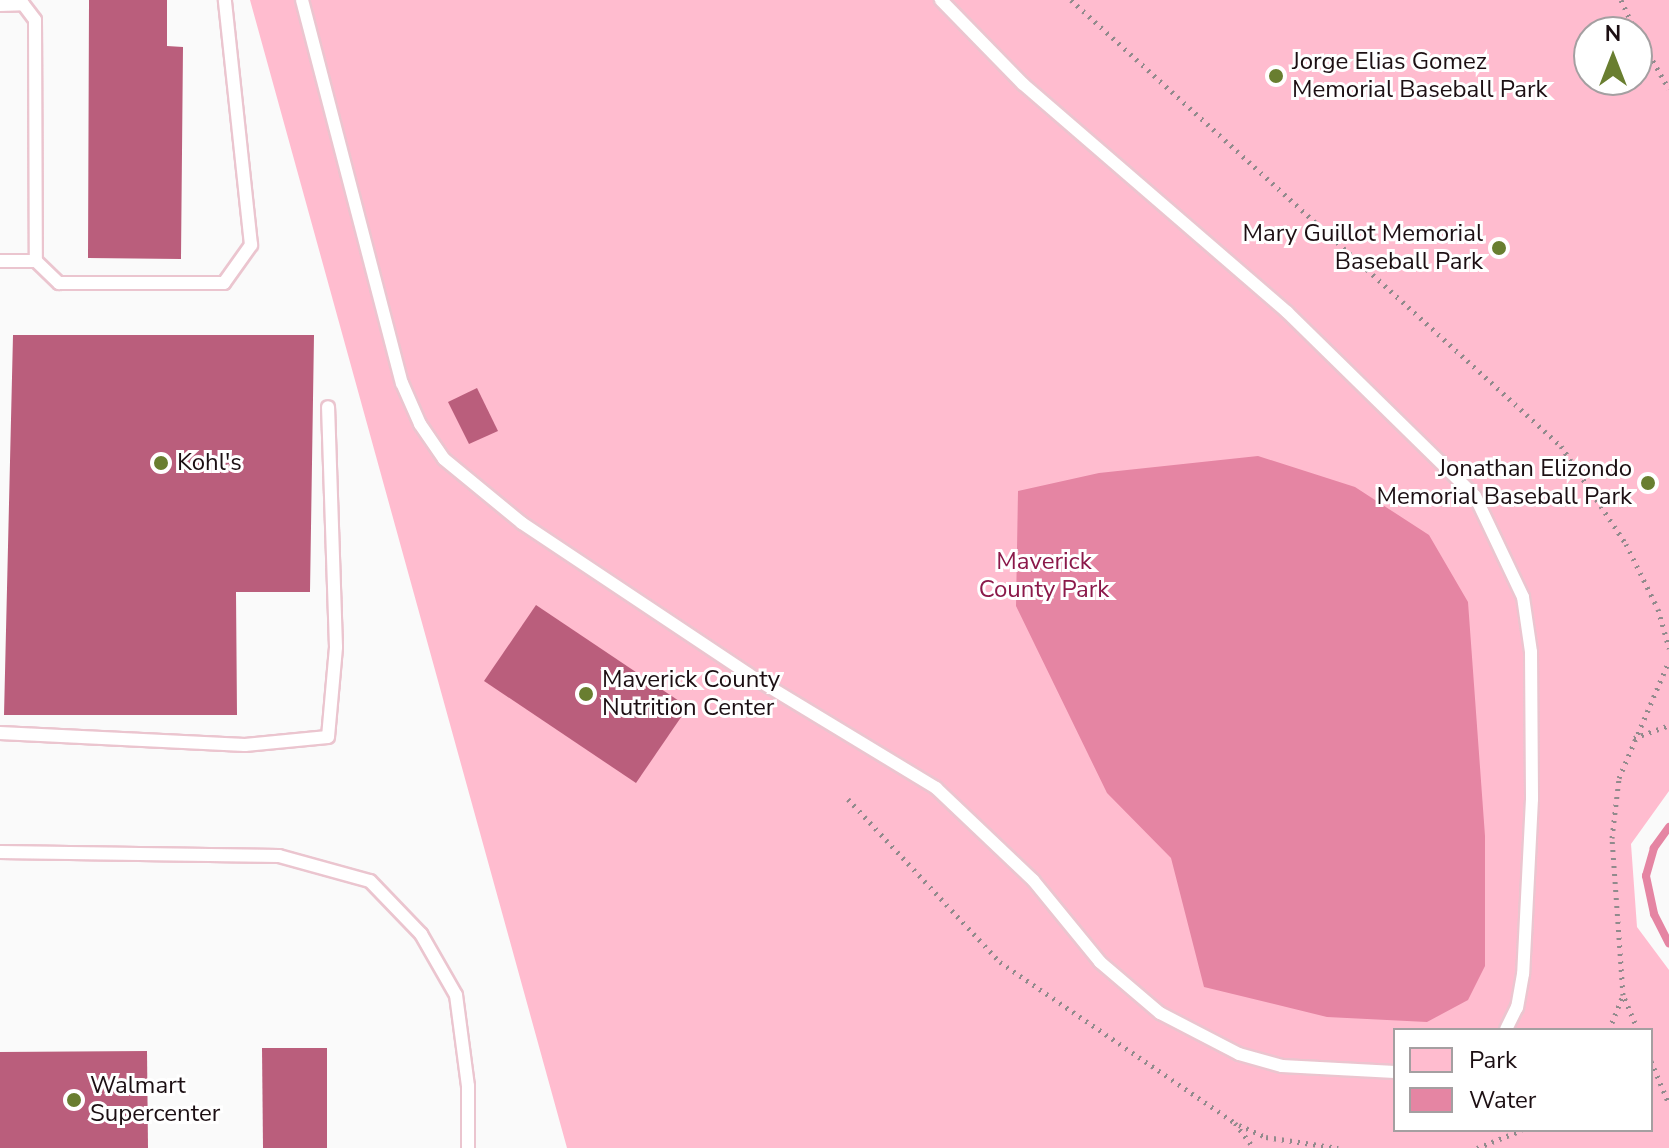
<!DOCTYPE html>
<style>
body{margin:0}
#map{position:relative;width:1669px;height:1148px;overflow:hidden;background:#fafafa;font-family:"Nunito Sans",sans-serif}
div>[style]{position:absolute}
.green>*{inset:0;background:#ffbccf}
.water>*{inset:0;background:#e585a3}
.stream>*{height:8px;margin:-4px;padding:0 4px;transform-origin:4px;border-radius:4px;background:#e585a3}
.building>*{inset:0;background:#ba5e7c}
.path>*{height:5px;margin-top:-2.5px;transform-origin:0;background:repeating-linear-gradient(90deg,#918a8c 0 2px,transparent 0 8px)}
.roads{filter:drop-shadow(2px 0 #ebc5cf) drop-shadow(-2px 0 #ebc5cf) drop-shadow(0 2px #ebc5cf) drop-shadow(0 -2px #ebc5cf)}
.service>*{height:12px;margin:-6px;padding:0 6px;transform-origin:6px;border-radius:6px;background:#fff}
.dots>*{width:22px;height:22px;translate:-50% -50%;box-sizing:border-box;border:4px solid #fff;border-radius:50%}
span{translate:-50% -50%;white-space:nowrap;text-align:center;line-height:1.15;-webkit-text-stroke:6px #fff;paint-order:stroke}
.poi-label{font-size:24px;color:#1c0f13}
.left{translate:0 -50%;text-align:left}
.right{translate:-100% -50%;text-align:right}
.park-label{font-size:24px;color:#8b194a}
.legend{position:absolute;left:1393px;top:1028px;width:260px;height:104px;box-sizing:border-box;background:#fff;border:2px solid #a49fa1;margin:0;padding:10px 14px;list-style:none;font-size:24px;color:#1c0f13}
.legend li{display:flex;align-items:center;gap:16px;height:40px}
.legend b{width:40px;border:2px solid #a49fa1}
.north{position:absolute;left:1573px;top:16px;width:80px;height:80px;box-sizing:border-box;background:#fff;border:2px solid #a49fa1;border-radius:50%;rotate:0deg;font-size:22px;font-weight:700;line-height:32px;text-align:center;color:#1c0f13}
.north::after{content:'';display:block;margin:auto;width:28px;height:36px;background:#697e30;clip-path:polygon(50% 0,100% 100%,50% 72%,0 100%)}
</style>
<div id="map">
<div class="green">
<i style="clip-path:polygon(evenodd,250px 0,1669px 0,1669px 791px,1631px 844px,1637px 927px,1669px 970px,1669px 1148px,567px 1148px,250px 0,1589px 32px,1637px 32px,1637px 80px,1589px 80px,1589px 32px,250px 0,1395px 1030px,1651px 1030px,1651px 1130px,1395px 1130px,1395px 1030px)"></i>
</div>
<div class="water">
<i style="clip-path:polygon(1258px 456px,1355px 487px,1429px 535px,1468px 602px,1485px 836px,1485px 966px,1468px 1000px,1427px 1022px,1327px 1017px,1204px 987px,1171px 858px,1107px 793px,1016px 606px,1018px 491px,1099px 473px)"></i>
</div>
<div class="stream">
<i style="left:1669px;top:827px;width:26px;rotate:126deg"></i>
<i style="left:1654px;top:848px;width:29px;rotate:106deg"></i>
<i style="left:1646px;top:876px;width:39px;rotate:78deg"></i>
<i style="left:1654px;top:914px;width:33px;rotate:63deg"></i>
</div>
<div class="building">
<i style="clip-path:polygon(89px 0,167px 0,167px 46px,183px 47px,181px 259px,88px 258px)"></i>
<i style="clip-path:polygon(13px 335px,314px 335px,310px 592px,236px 592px,237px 715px,4px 715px)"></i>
<i style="clip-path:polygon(477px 388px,498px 431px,469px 444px,448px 402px)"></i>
<i style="clip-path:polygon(536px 605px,688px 707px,636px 783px,484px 681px)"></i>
<i style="clip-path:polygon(262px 1048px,327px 1048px,327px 1148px,263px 1148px)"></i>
<i style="clip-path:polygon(147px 1051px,148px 1148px,0 1148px,0 1052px)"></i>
</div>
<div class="path">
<i style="left:1071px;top:0;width:663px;rotate:42.31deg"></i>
<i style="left:1561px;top:446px;width:118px;rotate:56.4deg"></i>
<i style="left:1626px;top:544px;width:72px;rotate:63.8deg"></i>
<i style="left:1658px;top:609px;width:41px;rotate:74.2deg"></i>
<i style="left:1621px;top:0;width:35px;rotate:65deg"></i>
<i style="left:1637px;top:33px;width:64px;rotate:60.3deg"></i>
<i style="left:1634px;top:738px;width:37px;rotate:-20deg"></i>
<i style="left:848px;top:799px;width:223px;rotate:47deg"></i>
<i style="left:1000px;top:962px;width:285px;rotate:34.4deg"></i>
<i style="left:1235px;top:1123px;width:31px;rotate:53deg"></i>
<i style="left:1609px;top:1030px;width:37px;rotate:-68deg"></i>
<i style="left:1638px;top:1030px;width:38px;rotate:-113deg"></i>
<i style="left:1623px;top:995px;width:157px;rotate:-94deg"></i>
<i style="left:1612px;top:838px;width:60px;rotate:-83.3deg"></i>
<i style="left:1619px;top:778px;width:127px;rotate:-66.9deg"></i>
<i style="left:1651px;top:1061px;width:47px;rotate:67.3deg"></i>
<i style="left:1239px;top:1125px;width:30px;rotate:24deg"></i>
<i style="left:1266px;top:1137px;width:73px;rotate:8.7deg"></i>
<i style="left:1477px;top:1148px;width:48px;rotate:-21.8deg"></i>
</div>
<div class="roads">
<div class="service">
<i style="left:302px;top:0;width:396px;rotate:75.4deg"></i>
<i style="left:402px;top:383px;width:45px;rotate:66.3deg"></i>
<i style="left:420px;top:424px;width:42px;rotate:55.6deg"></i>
<i style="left:444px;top:459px;width:101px;rotate:39.4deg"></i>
<i style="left:522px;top:523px;width:272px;rotate:33.7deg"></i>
<i style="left:748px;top:674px;width:220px;rotate:31.2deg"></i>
<i style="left:936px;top:788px;width:134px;rotate:43.5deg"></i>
<i style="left:1033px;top:880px;width:106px;rotate:50.7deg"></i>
<i style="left:1100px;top:962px;width:79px;rotate:40.4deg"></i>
<i style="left:1160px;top:1013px;width:89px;rotate:27.4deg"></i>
<i style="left:1239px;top:1054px;width:45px;rotate:15.6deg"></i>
<i style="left:1282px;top:1066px;width:113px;rotate:3deg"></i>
<i style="left:941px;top:0;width:117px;rotate:45.7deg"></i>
<i style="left:1023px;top:84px;width:349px;rotate:40.8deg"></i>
<i style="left:1287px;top:312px;width:263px;rotate:44.4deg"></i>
<i style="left:1475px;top:496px;width:112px;rotate:64.6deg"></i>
<i style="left:1523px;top:597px;width:56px;rotate:81.7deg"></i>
<i style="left:1531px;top:652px;width:147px;rotate:89.6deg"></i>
<i style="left:1532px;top:799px;width:175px;rotate:92.9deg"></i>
<i style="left:1523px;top:974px;width:34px;rotate:100deg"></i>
<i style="left:1517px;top:1007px;width:25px;rotate:116deg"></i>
<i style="left:0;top:5px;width:23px;rotate:-2deg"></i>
<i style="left:23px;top:4px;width:20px;rotate:53deg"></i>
<i style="left:35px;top:20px;width:241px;rotate:89.8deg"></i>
<i style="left:0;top:261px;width:36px"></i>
<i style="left:36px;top:261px;width:32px;rotate:44deg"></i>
<i style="left:59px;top:283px;width:165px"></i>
<i style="left:224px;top:283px;width:47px;rotate:-54.6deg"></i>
<i style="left:251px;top:245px;width:246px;rotate:-96.1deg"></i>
<i style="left:0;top:733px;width:245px;rotate:2.8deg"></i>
<i style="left:245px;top:745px;width:83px;rotate:-5.5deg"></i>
<i style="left:328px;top:737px;width:90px;rotate:-84.9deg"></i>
<i style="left:336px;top:647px;width:240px;rotate:-91.9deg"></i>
<i style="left:0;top:852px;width:279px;rotate:0.8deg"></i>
<i style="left:279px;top:856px;width:94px;rotate:15.4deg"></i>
<i style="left:370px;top:881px;width:74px;rotate:46.1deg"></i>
<i style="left:421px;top:934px;width:70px;rotate:60.2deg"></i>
<i style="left:456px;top:995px;width:92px;rotate:82.5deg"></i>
<i style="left:468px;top:1086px;width:62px;rotate:90deg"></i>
</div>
</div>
<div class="dots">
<i style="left:1276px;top:76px;background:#697e30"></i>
<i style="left:1499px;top:248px;background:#697e30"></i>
<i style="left:161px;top:463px;background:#697e30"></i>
<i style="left:1648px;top:483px;background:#697e30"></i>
<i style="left:586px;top:694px;background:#697e30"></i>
<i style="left:74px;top:1100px;background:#697e30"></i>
</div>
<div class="poi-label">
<span class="left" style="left:1292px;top:76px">Jorge Elias Gomez<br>Memorial Baseball Park</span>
<span class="right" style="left:1483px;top:248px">Mary Guillot Memorial<br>Baseball Park</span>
<span class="left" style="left:177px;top:463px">Kohl's</span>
<span class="right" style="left:1632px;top:483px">Jonathan Elizondo<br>Memorial Baseball Park</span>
<span class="left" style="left:602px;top:694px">Maverick County<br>Nutrition Center</span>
<span class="left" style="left:90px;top:1100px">Walmart<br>Supercenter</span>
</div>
<div class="park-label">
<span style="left:1044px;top:576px">Maverick<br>County Park</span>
</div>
<ul class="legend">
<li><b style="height:22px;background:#ffbccf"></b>Park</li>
<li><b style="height:22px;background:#e585a3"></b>Water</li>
</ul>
<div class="north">N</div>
</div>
